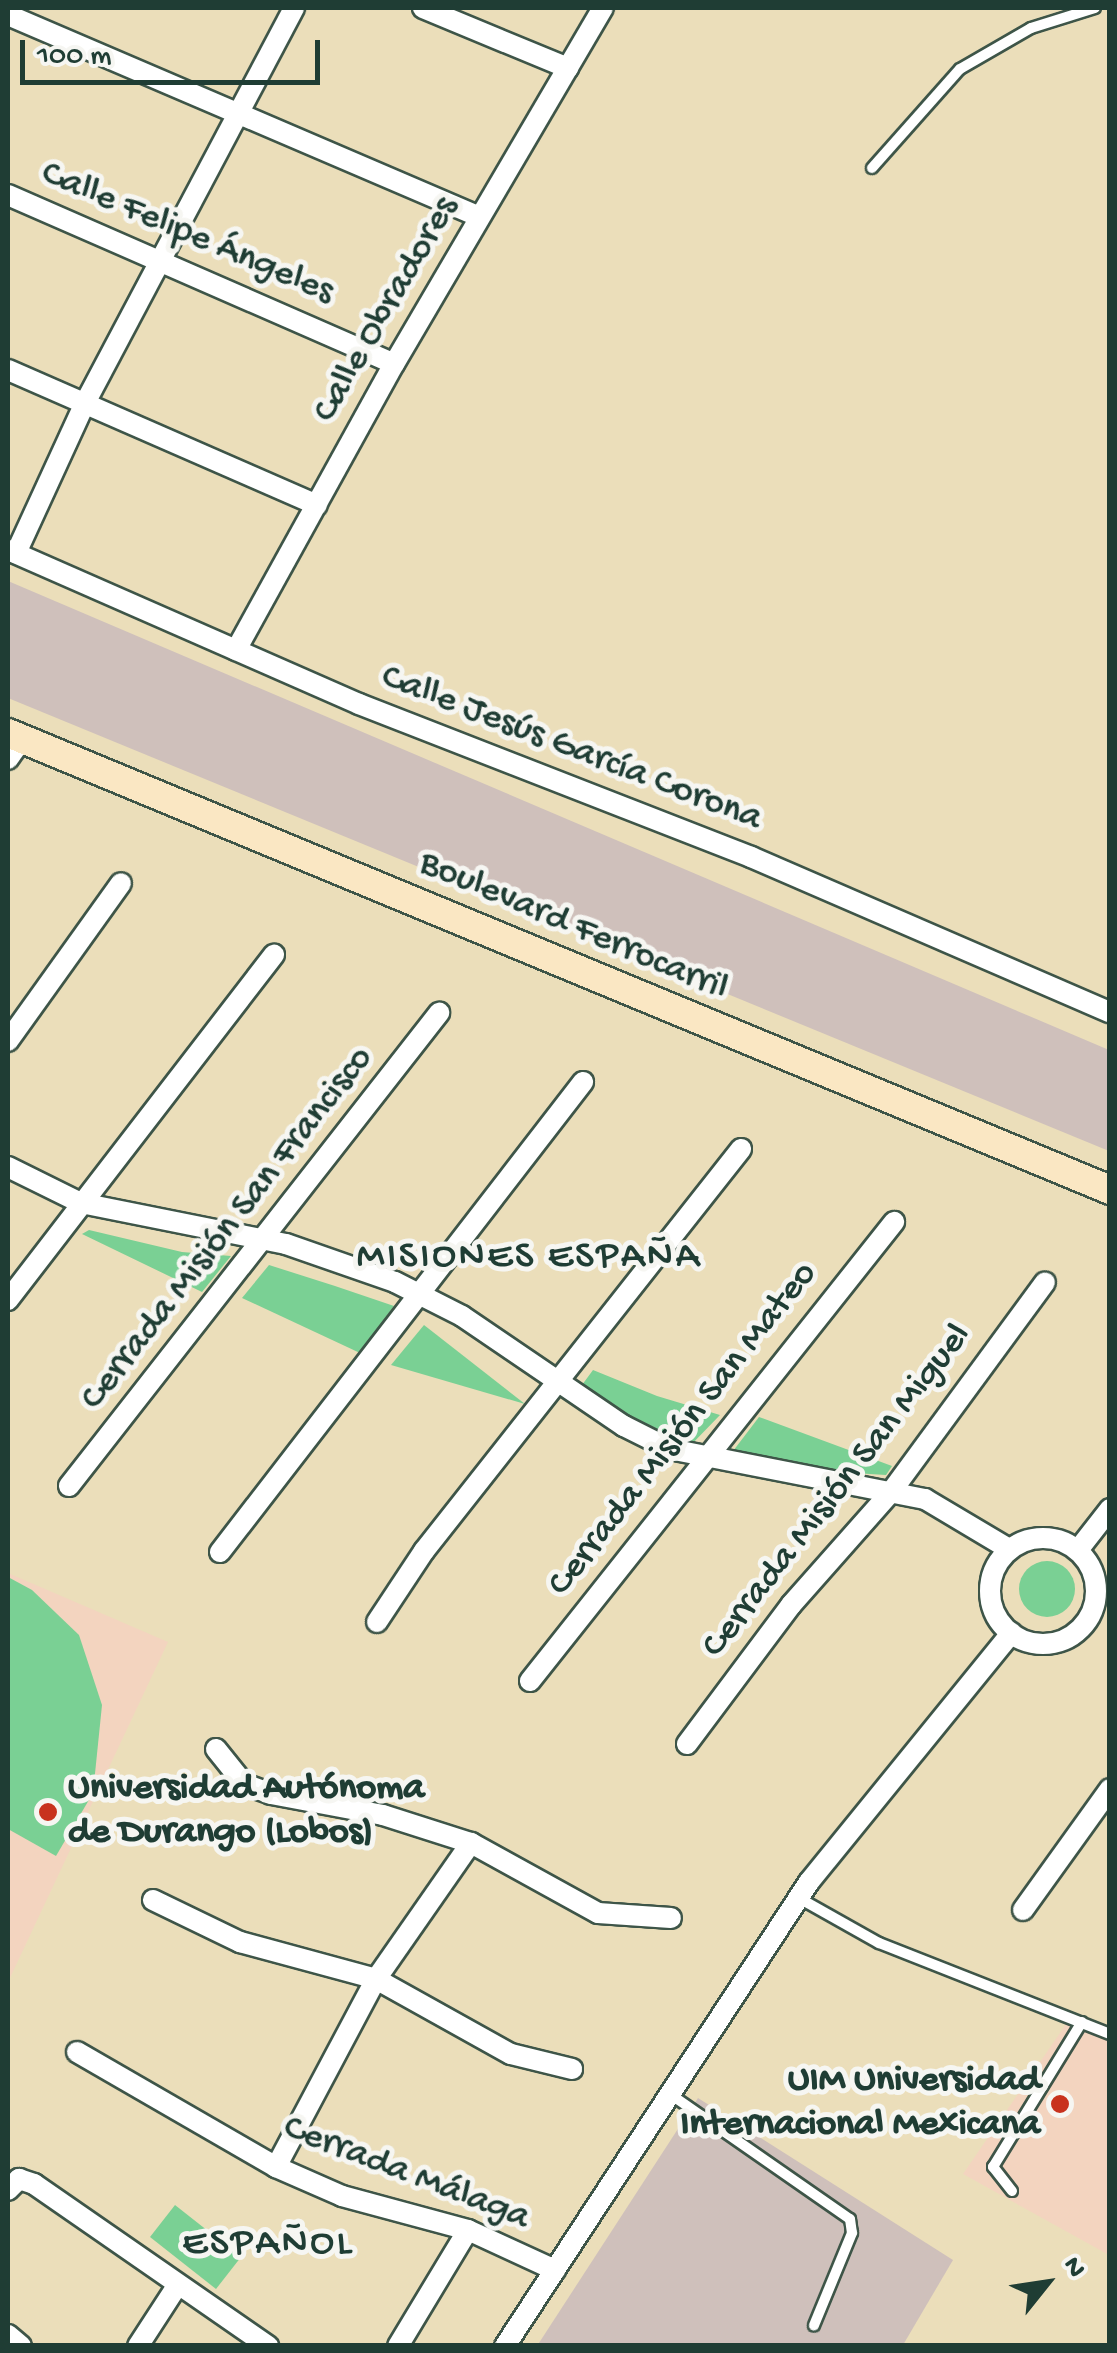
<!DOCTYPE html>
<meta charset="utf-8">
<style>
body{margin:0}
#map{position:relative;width:1117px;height:2353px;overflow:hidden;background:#ebdeba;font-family:"Gochi Hand",sans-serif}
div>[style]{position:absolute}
.built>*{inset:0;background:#f3d4bf}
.industrial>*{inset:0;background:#cfc0bb}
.green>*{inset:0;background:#7ad094}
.round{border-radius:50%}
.roads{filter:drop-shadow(2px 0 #3e5548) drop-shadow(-2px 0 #3e5548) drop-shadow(0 2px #3e5548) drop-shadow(0 -2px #3e5548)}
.service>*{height:10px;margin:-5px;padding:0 5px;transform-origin:5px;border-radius:5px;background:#fff}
.minor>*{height:20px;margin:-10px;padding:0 10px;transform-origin:10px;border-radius:10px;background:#fff}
.minor>.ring{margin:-10px;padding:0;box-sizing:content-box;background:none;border:20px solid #fff;border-radius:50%}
.secondary>*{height:28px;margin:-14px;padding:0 14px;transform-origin:14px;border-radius:14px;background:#fae7c3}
.dots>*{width:28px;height:28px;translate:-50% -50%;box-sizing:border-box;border:5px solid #f6f6f2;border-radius:50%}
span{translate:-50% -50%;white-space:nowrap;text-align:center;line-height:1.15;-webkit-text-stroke:10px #f6f6f2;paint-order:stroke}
.street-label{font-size:38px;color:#1f3d34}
.poi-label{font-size:38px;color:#1f3d34;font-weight:700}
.left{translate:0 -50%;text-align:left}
.right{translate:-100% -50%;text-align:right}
.neighbourhood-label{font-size:40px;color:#1f3d34;letter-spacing:2.5px}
.frame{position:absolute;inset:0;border:10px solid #1f3d34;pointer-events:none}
.north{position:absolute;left:997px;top:2233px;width:100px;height:100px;-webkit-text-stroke:8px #f6f6f2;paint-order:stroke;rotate:60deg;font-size:28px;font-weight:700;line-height:40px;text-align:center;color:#1f3d34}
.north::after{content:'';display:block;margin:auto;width:35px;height:45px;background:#1f3d34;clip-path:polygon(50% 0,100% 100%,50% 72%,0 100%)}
.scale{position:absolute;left:20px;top:40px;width:300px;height:45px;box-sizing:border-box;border:5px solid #1f3d34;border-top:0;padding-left:12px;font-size:30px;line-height:35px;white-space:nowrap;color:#1f3d34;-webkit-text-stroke:8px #f6f6f2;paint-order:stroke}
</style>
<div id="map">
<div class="built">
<i style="clip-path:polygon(8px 1573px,168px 1642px,8px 1982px)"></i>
<i style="clip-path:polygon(1071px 2017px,1109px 2033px,1109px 2255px,963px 2174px)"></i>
</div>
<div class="industrial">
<i style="clip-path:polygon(8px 581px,1109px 1050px,1109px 1151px,8px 698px)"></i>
<i style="clip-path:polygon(698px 2098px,953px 2260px,903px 2345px,537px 2346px)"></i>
</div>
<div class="green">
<i style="clip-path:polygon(89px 1230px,182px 1252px,231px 1256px,202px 1292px,82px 1234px)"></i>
<i style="clip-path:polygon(269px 1265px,335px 1286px,394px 1306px,360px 1353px,242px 1298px)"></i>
<i style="clip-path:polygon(424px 1325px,525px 1404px,391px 1365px)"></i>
<i style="clip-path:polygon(593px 1370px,657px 1396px,720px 1415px,690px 1446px,637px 1423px,582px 1385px)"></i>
<i style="clip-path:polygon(759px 1417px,892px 1466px,886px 1475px,804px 1470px,730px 1455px)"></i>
<i class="round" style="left:1019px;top:1561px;width:56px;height:56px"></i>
<i style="clip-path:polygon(8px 1577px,32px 1590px,79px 1635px,102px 1705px,93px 1793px,56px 1856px,8px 1829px)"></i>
<i style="clip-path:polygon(175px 2205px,241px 2257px,216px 2289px,150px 2237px)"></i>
</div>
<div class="roads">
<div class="service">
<i style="left:872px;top:168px;width:132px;rotate:-48.4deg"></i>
<i style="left:960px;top:69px;width:82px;rotate:-30deg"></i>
<i style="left:1031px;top:28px;width:67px;rotate:-17.4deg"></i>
<i style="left:799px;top:1898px;width:92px;rotate:29.4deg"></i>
<i style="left:879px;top:1943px;width:248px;rotate:21.5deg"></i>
<i style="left:670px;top:2094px;width:219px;rotate:34.8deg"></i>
<i style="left:850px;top:2219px;width:14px;rotate:82deg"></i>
<i style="left:852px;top:2233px;width:100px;rotate:112.4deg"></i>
<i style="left:1012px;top:2191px;width:31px;rotate:-128deg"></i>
<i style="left:993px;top:2167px;width:170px;rotate:-58.5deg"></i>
</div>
<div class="minor">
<i style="left:423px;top:8px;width:157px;rotate:22.5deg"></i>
<i style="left:8px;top:15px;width:513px;rotate:23.17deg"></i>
<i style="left:8px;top:195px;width:421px;rotate:23.6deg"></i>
<i style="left:8px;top:370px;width:337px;rotate:23.6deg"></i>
<i style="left:8px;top:550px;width:383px;rotate:23.7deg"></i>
<i style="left:359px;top:704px;width:421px;rotate:21.3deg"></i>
<i style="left:751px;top:857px;width:391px;rotate:23.4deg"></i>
<i style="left:16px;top:553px;width:167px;rotate:-65.3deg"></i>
<i style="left:86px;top:401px;width:445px;rotate:-62.1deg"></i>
<i style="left:236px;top:650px;width:327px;rotate:-61.1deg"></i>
<i style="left:394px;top:364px;width:413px;rotate:-59.6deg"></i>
<i style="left:8px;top:759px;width:24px;rotate:-55deg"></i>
<i style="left:8px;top:1041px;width:194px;rotate:-54.4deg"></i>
<i style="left:8px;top:1167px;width:81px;rotate:26.3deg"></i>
<i style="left:81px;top:1203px;width:209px;rotate:11.3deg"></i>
<i style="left:286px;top:1244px;width:115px;rotate:19.2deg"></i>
<i style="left:395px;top:1282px;width:75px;rotate:26.9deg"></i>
<i style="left:462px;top:1316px;width:196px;rotate:34.2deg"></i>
<i style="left:624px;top:1426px;width:51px;rotate:26.6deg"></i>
<i style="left:670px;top:1449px;width:260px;rotate:11.1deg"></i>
<i style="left:925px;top:1499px;width:98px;rotate:30.8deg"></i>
<i style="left:8px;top:1300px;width:436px;rotate:-52.4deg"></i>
<i style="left:69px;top:1486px;width:601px;rotate:-51.97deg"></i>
<i class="ring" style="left:990px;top:1538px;width:86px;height:86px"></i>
<i style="left:1078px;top:1550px;width:52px;rotate:-52deg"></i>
<i style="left:220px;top:1552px;width:594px;rotate:-52.32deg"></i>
<i style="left:377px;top:1622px;width:85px;rotate:-56.5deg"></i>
<i style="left:424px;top:1551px;width:512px;rotate:-51.74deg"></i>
<i style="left:530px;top:1681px;width:586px;rotate:-51.58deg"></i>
<i style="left:687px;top:1744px;width:174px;rotate:-53.2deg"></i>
<i style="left:791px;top:1605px;width:151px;rotate:-48.5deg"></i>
<i style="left:891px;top:1492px;width:260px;rotate:-53.7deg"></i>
<i style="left:216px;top:1749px;width:45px;rotate:51.3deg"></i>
<i style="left:244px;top:1784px;width:29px;rotate:20deg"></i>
<i style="left:271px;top:1794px;width:114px;rotate:10.6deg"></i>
<i style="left:383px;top:1815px;width:92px;rotate:17.7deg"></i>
<i style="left:471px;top:1843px;width:145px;rotate:28.9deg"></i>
<i style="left:598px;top:1913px;width:73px;rotate:3.9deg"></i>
<i style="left:153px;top:1900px;width:97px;rotate:25.8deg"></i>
<i style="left:240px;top:1942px;width:141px;rotate:15.2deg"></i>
<i style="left:376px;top:1979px;width:154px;rotate:29.1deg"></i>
<i style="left:511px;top:2054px;width:63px;rotate:13.8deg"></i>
<i style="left:1023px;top:1910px;width:149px;rotate:-54.3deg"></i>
<i style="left:77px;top:2052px;width:230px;rotate:30deg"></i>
<i style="left:276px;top:2167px;width:72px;rotate:23.7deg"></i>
<i style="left:342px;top:2196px;width:131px;rotate:15.1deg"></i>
<i style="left:468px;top:2230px;width:96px;rotate:24.7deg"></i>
<i style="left:276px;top:2167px;width:213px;rotate:-62deg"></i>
<i style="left:376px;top:1979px;width:166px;rotate:-55.1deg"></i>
<i style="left:8px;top:2190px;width:16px;rotate:-45deg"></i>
<i style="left:19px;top:2179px;width:16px;rotate:18deg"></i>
<i style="left:34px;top:2184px;width:285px;rotate:34.7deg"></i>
<i style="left:8px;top:2335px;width:17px;rotate:40deg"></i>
<i style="left:138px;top:2346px;width:72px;rotate:-57deg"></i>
<i style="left:398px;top:2346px;width:135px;rotate:-58.9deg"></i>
<i style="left:505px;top:2346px;width:555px;rotate:-56.77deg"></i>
<i style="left:809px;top:1882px;width:321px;rotate:-50.9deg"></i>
</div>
<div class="secondary">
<i style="left:8px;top:733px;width:1193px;rotate:22.52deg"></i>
</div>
</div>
<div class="dots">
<i style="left:48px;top:1812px;background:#c8321e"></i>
<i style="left:1060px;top:2104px;background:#c8321e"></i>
</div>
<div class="street-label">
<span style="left:187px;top:234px;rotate:23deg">Calle Felipe Ángeles</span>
<span style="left:387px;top:310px;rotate:-60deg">Calle Obradores</span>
<span style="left:571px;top:749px;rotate:21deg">Calle Jesús García Corona</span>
<span style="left:573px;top:927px;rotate:23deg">Boulevard Ferrocarril</span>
<span style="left:228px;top:1229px;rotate:-52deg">Cerrada Misión San Francisco</span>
<span style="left:684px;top:1430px;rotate:-52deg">Cerrada Misión San Mateo</span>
<span style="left:838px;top:1492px;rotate:-52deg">Cerrada Misión San Miguel</span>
<span style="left:406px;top:2174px;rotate:21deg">Cerrada Málaga</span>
</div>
<div class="poi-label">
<span class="left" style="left:68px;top:1812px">Universidad Autónoma<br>de Durango (Lobos)</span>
<span class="right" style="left:1040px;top:2104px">UIM Universidad<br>Internacional Mexicana</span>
</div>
<div class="neighbourhood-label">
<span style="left:529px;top:1258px">MISIONES ESPAÑA</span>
<span style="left:268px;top:2245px">ESPAÑOL</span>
</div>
<div class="frame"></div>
<div class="north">N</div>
<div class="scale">100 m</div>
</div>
